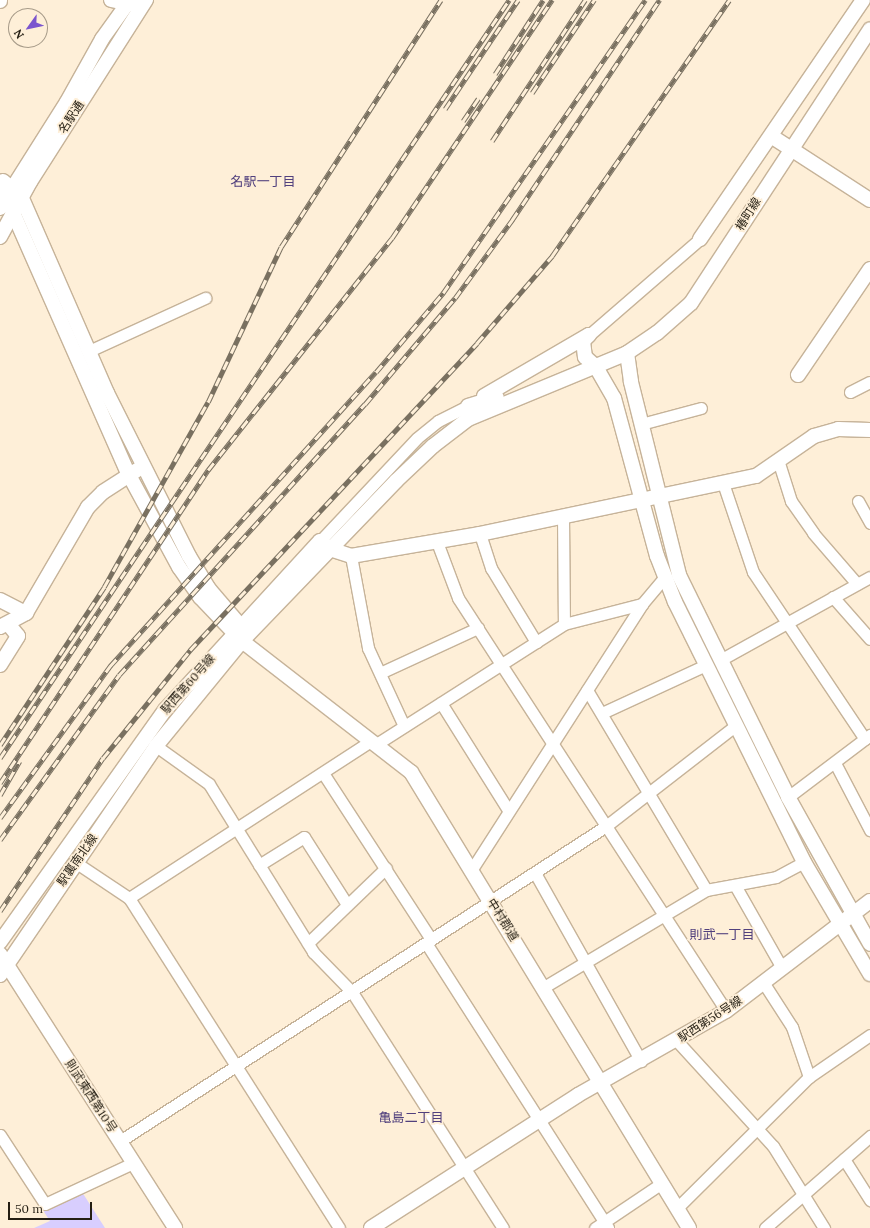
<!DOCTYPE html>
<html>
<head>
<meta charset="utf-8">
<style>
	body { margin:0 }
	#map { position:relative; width:870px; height:1228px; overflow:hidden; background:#feefd8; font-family:Lora,"Noto Sans JP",serif }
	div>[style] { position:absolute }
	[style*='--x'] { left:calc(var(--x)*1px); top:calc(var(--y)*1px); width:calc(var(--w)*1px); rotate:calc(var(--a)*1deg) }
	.green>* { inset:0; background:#d8cefe }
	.roads { filter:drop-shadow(1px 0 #c6b399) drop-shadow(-1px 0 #c6b399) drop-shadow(0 1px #c6b399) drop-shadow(0 -1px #c6b399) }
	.minor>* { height:11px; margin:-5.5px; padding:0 5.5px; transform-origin:5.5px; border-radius:5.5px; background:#fff }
	.tertiary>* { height:14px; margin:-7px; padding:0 7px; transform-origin:7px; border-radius:7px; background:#fff }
	.rail>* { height:4.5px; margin-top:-2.25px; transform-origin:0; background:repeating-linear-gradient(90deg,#feefd8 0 9px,#797060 0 18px); box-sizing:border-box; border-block:1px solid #797060 }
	span { translate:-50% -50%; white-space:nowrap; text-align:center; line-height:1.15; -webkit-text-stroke:3.5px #feefd8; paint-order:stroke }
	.street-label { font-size:12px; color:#241e13 }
	.neighbourhood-label { font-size:13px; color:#51407d }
	.north { position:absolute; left:8px; top:8px; width:40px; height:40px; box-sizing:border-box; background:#feefd8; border:1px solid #a79b89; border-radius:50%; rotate:237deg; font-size:11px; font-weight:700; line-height:16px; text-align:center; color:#241e13 }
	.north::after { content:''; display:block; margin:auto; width:14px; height:18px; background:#7b55ce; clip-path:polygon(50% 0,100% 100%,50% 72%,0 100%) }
	.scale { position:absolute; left:8px; top:1202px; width:84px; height:18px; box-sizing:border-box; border:2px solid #241e13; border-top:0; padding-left:5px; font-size:12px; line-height:14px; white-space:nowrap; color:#241e13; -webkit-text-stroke:3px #feefd8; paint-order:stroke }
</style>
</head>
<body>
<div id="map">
	<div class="green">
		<i style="clip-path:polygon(82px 1192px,105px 1228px,34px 1228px,50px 1221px,42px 1209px)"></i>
	</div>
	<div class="roads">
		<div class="minor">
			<i style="--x:589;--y:335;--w:147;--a:-40.9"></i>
			<i style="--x:89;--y:351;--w:128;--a:-24.6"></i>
			<i style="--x:850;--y:392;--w:22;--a:-27"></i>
			<i style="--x:641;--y:424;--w:62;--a:-14.9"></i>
			<i style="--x:778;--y:460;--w:43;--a:72.4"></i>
			<i style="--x:791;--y:501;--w:39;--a:55"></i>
			<i style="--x:813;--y:533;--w:67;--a:49.2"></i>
			<i style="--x:723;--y:483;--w:94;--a:71.4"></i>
			<i style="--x:753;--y:572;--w:201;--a:56.2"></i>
			<i style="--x:858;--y:501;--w:25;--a:61"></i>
			<i style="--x:563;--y:515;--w:109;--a:89.5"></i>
			<i style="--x:480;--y:534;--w:36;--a:72"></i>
			<i style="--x:491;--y:568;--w:87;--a:58.7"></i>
			<i style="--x:320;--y:541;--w:141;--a:-46.7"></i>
			<i style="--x:417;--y:438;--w:27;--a:-39"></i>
			<i style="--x:438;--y:421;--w:34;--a:-27"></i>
			<i style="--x:437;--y:542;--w:60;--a:69.4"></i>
			<i style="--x:458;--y:598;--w:492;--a:57"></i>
			<i style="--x:351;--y:556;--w:94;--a:79.5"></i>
			<i style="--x:368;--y:648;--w:86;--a:65.2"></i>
			<i style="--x:833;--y:597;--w:56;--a:48.6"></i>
			<i style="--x:722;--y:659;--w:169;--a:-29"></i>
			<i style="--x:380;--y:673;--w:108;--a:-24.7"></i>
			<i style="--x:587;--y:690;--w:233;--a:59.2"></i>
			<i style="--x:441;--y:703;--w:126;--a:57.9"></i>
			<i style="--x:602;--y:713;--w:115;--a:-24.8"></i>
			<i style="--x:375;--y:745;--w:224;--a:-32.6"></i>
			<i style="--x:564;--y:624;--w:81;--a:-14.4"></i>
			<i style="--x:156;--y:746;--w:65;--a:35.6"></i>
			<i style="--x:209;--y:784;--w:198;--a:58.2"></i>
			<i style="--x:313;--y:952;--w:56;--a:45.7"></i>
			<i style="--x:352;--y:992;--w:280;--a:57.4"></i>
			<i style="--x:835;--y:763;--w:76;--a:62.4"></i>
			<i style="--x:323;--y:773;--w:198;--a:57"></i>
			<i style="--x:788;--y:797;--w:103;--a:-37.1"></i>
			<i style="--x:75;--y:862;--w:65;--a:33.7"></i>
			<i style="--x:129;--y:898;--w:288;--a:-33"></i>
			<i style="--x:259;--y:865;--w:53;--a:-31.9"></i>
			<i style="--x:304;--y:837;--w:78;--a:57.5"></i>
			<i style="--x:472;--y:869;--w:315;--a:-57.3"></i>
			<i style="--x:642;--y:604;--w:34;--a:-50"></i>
			<i style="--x:535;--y:873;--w:216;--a:60.6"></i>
			<i style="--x:736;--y:887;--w:93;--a:60.4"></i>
			<i style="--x:129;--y:898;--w:391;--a:57.5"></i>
			<i style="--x:308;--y:943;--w:108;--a:-43.9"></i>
			<i style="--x:426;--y:943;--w:338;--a:57.4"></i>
			<i style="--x:763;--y:982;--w:54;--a:57.2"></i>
			<i style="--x:792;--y:1027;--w:53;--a:71.2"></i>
			<i style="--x:544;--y:987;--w:189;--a:-30.9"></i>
			<i style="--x:706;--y:890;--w:71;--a:-10.5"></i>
			<i style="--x:776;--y:877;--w:32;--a:-28"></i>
			<i style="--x:677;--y:1041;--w:142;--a:47.6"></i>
			<i style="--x:773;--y:1146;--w:97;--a:58.1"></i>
			<i style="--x:0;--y:1135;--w:82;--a:56.9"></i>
			<i style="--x:45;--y:1204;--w:97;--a:-25"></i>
			<i style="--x:120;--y:1141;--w:579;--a:-32.95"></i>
			<i style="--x:606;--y:826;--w:163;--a:-37.8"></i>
			<i style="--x:844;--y:1159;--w:49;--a:57.6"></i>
			<i style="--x:677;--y:1208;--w:186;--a:-44.8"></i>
			<i style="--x:809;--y:1077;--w:74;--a:-34.5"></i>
			<i style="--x:595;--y:1228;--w:81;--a:-33.9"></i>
			<i style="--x:765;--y:1228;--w:140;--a:-41.2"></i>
		</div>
		<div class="tertiary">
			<i style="--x:111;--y:0;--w:25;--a:12"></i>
			<i style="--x:0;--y:1;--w:1;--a:-90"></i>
			<i style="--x:771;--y:136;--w:118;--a:32.9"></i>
			<i style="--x:3;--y:181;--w:23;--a:40"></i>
			<i style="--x:21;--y:196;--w:215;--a:66.4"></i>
			<i style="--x:107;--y:393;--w:182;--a:63.3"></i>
			<i style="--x:189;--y:556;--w:39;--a:59"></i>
			<i style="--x:209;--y:589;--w:54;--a:49.5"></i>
			<i style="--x:0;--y:183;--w:319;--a:66.2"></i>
			<i style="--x:129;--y:475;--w:105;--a:61.5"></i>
			<i style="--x:179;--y:567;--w:37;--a:55"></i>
			<i style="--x:200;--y:597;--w:61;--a:46.3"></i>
			<i style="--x:242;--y:641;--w:214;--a:37.8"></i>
			<i style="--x:411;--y:772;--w:534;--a:58.63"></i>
			<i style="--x:0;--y:208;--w:125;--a:-57.7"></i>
			<i style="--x:67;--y:102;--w:72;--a:-60.9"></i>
			<i style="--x:102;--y:39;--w:48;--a:-54.3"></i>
			<i style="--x:0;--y:237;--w:63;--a:-61.4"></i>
			<i style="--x:30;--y:182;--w:216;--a:-57.5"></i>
			<i style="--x:700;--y:239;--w:289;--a:-55.7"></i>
			<i style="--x:589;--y:335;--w:8;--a:135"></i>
			<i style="--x:583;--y:341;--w:16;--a:83"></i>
			<i style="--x:585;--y:357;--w:15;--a:42"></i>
			<i style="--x:596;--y:367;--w:36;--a:60"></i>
			<i style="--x:614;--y:398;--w:164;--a:74.8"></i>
			<i style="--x:657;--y:556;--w:49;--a:68.6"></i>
			<i style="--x:675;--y:602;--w:290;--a:63.6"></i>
			<i style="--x:804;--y:862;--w:130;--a:59.5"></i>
			<i style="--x:627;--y:353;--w:29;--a:82"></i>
			<i style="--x:631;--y:382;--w:199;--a:76"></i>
			<i style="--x:679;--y:575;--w:247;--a:63.8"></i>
			<i style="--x:788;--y:797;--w:168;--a:60.8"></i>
			<i style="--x:798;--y:375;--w:128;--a:-55.8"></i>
			<i style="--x:484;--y:396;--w:121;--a:-30.2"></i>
			<i style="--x:468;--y:406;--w:30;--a:-17"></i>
			<i style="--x:0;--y:600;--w:29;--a:27"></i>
			<i style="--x:0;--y:627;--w:30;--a:-28"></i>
			<i style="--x:26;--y:613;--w:123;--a:-59.7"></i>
			<i style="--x:88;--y:507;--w:21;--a:-45"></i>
			<i style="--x:103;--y:492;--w:40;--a:-32.9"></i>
			<i style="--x:0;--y:665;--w:34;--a:-58"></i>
			<i style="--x:18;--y:636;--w:14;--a:-129"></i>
			<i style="--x:0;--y:942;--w:285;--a:-54.6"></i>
			<i style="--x:165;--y:710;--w:229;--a:-47.5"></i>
			<i style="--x:320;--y:541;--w:13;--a:39"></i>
			<i style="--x:330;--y:549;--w:22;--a:18"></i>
			<i style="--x:351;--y:556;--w:131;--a:-9.7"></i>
			<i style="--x:480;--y:534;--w:282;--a:-11.9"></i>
			<i style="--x:756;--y:476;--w:70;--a:-34.6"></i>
			<i style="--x:814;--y:436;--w:25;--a:-16"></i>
			<i style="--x:838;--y:429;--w:32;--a:2"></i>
			<i style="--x:0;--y:954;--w:325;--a:57.4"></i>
			<i style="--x:0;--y:975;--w:277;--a:-55.7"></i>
			<i style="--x:156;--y:746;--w:136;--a:-50.7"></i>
			<i style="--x:242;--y:641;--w:222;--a:-46.1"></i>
			<i style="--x:396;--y:481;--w:51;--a:-43.4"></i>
			<i style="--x:433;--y:446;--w:44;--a:-37.6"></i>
			<i style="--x:468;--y:419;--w:172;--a:-22.5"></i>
			<i style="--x:627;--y:353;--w:36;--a:-34"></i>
			<i style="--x:657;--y:333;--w:45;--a:-41.4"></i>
			<i style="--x:691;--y:303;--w:327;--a:-56.8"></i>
			<i style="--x:371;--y:1228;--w:246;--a:-32.7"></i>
			<i style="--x:578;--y:1095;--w:170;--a:-29.6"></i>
			<i style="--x:726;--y:1011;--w:181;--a:-37.4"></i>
		</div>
	</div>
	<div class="rail">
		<i style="--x:495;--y:74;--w:88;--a:-57"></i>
		<i style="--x:532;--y:93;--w:112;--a:-56.3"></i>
		<i style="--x:445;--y:109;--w:131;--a:-56.2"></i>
		<i style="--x:463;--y:121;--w:27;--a:-56"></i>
		<i style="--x:492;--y:141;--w:169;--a:-56.6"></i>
		<i style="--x:0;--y:745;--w:189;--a:-56.6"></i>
		<i style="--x:104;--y:587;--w:212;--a:-60.7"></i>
		<i style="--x:208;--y:402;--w:171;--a:-64.8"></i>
		<i style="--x:281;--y:247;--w:294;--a:-57.1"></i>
		<i style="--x:0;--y:758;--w:913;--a:-56.12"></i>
		<i style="--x:0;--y:783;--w:376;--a:-56.4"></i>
		<i style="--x:208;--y:470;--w:296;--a:-51.6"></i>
		<i style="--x:392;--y:238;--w:287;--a:-56.1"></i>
		<i style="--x:0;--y:795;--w:39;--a:-60"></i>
		<i style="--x:0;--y:818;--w:188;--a:-54.1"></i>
		<i style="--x:110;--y:666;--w:396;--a:-47.9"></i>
		<i style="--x:376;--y:372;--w:104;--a:-49.7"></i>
		<i style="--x:443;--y:293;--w:356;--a:-55.4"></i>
		<i style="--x:0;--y:840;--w:203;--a:-54.2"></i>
		<i style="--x:119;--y:675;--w:366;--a:-47.8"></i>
		<i style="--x:365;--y:404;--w:139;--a:-49.7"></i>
		<i style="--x:455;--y:298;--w:97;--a:-53.8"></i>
		<i style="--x:512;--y:220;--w:265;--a:-56.2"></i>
		<i style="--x:0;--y:911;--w:184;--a:-56.1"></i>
		<i style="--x:103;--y:758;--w:139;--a:-51.1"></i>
		<i style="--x:190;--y:650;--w:420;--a:-46.9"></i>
		<i style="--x:477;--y:343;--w:115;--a:-49.2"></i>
		<i style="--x:552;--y:256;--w:311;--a:-55.3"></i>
	</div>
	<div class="street-label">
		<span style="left:71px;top:117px;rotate:-57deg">名駅通</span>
		<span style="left:748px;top:214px;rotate:-58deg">椿町線</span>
		<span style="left:188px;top:684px;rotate:-49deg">駅西第60号線</span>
		<span style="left:77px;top:860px;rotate:-55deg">駅裏南北線</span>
		<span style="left:503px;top:920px;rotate:58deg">中村郡道</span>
		<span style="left:710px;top:1019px;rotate:-33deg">駅西第56号線</span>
		<span style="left:91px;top:1096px;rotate:57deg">則武東西第10号</span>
	</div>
	<div class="neighbourhood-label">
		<span style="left:263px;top:182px">名駅一丁目</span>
		<span style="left:722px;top:935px">則武一丁目</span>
		<span style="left:411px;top:1118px">亀島二丁目</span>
	</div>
	<div class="north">N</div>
	<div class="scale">50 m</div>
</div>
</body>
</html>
